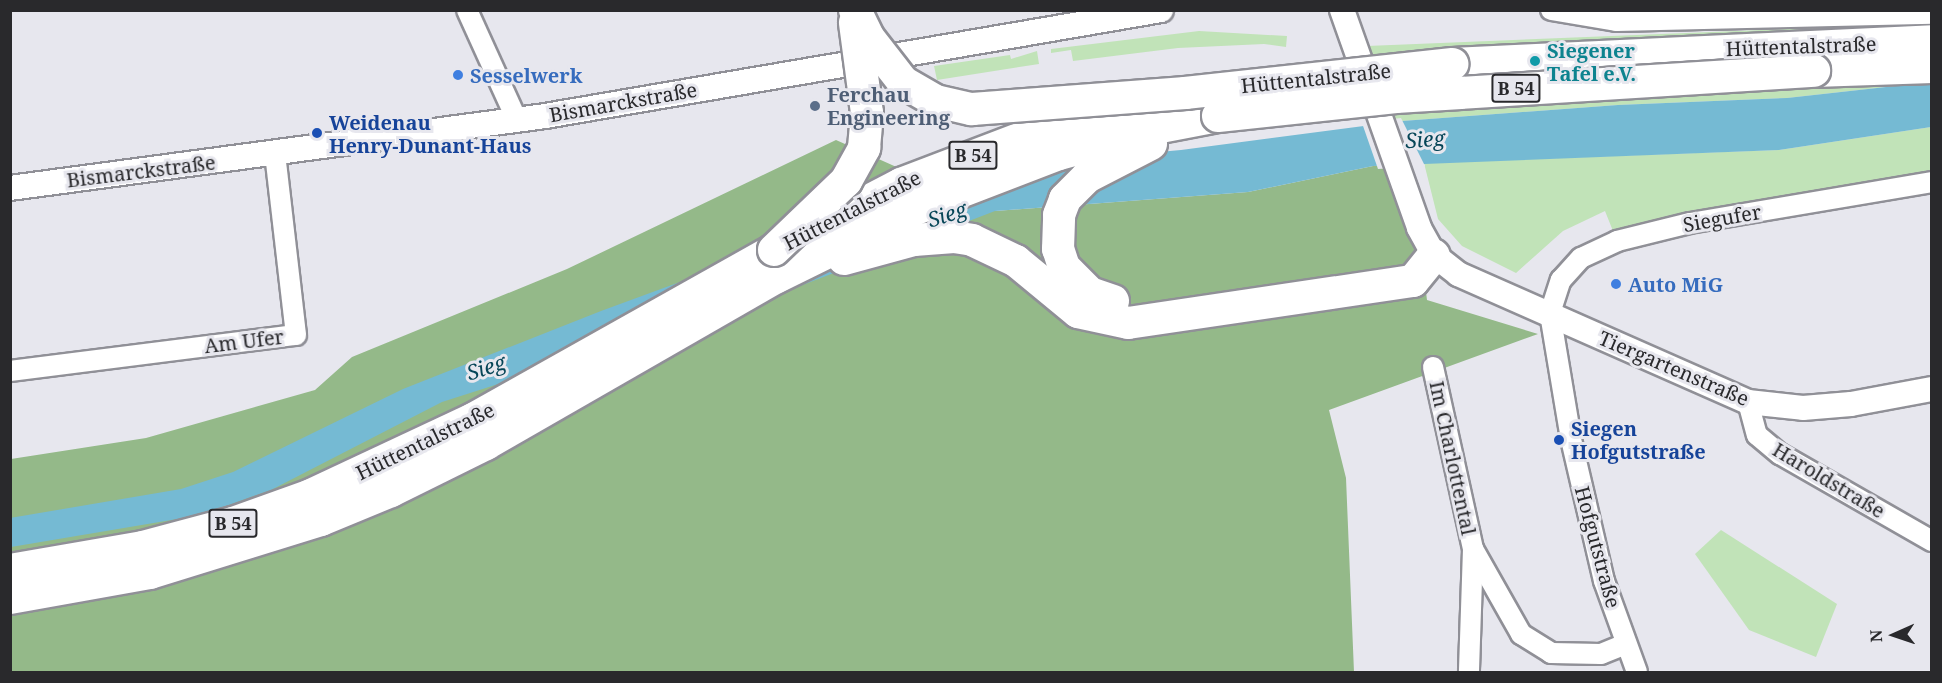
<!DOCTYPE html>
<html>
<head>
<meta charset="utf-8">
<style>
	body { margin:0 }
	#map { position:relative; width:1942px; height:683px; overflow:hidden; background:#e7e7ee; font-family:"Noto Serif",serif }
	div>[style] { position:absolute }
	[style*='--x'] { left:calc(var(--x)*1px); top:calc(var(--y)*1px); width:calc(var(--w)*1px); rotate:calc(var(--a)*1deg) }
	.green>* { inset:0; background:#c1e3b8 }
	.forest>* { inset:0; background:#94b989 }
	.water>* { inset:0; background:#75bad3 }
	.pier>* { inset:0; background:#e7e7ee }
	.roads { filter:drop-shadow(2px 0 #909097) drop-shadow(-2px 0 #909097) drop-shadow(0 2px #909097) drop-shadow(0 -2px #909097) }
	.minor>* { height:20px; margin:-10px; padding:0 10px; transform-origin:10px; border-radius:10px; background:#fff }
	.tertiary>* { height:24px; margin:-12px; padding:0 12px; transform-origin:12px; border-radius:12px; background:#fff }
	.trunk>* { height:32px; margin:-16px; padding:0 16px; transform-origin:16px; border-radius:16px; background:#fff }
	.bridges { filter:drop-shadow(2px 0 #909097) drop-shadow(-2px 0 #909097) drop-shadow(0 2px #909097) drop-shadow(0 -2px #909097) }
	.trunk-bridge>* { height:32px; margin:-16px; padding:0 16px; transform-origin:16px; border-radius:16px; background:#fff }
	.dots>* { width:16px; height:16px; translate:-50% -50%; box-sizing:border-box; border:3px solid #e7e7ee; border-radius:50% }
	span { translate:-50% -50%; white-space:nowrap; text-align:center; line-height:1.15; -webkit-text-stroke:6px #e7e7ee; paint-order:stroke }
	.shield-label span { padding:2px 4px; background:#e7e7ee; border:2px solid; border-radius:4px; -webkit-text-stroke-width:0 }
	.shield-label { font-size:18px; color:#29292c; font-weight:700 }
	.street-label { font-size:20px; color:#29292c }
	.culture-label { font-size:20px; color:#0d838f; font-weight:700 }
	.left { translate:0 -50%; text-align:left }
	.shop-label { font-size:20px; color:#366cbe; font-weight:700 }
	.service-label { font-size:20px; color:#4e5e75; font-weight:700 }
	.transit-label { font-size:20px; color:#164399; font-weight:700 }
	.water-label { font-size:21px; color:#064557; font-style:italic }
	.frame { position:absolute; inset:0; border:12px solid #29292c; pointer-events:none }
	.north { position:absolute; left:1864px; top:605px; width:60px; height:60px; -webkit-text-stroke:4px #e7e7ee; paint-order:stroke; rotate:267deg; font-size:16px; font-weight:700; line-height:24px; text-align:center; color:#29292c }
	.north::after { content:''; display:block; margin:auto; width:21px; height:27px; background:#29292c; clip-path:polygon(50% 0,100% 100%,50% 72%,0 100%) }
</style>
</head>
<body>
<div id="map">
	<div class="green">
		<i style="clip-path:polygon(1931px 23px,1931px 82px,1787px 98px,1618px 105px,1402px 121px,1394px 120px,1367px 46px)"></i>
		<i style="clip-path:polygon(1199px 31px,1287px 36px,1286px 47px,1264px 44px,1178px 48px,1073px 61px,1071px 50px,1051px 53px,1051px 49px)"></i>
		<i style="clip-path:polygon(1037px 51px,1039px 64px,937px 80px,934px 66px,1010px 55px,1011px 59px)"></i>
		<i style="clip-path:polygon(1931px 127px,1931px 182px,1617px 241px,1605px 211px,1563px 231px,1516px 273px,1462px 246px,1438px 219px,1424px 163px,1779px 150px)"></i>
		<i style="clip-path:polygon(1721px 530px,1837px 604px,1816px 657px,1749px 630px,1695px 554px)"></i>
	</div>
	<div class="forest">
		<i style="clip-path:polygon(836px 140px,995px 211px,1248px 192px,1373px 166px,1410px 164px,1427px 300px,1538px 334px,1329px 410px,1346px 478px,1354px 672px,11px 672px,11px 459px,146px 438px,315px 390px,352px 357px,567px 269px)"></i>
	</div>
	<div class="water">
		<i style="clip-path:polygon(1931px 82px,1931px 127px,1779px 150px,1373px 166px,1248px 192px,995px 211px,774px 296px,442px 402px,271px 490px,201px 515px,11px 547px,10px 518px,181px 489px,233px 472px,403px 389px,601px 311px,993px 167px,1181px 150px,1402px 121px,1618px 105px,1787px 98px)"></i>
	</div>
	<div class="pier">
		<i style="clip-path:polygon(1401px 118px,1425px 166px,1378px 169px,1362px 123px)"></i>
	</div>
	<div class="roads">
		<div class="minor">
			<i style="--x:467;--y:10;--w:121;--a:65.6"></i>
			<i style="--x:1551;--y:10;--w:66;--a:9.6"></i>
			<i style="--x:1616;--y:21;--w:316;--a:-1.3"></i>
			<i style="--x:1433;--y:367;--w:186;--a:77.6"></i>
			<i style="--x:1473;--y:549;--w:123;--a:91.9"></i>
			<i style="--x:10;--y:371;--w:288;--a:-7.2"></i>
			<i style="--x:296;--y:335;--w:183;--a:-96.6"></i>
			<i style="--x:1748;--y:402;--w:34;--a:75"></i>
			<i style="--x:1757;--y:435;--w:30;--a:40"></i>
			<i style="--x:1780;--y:454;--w:175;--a:29.8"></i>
			<i style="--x:1473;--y:549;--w:98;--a:60.5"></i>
			<i style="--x:1521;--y:634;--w:36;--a:32"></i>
			<i style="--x:1551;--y:653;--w:50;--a:1.1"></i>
			<i style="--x:1601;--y:654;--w:27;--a:-22"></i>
			<i style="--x:1637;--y:672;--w:97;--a:-109.9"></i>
			<i style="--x:1604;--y:581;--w:146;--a:-103.1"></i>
			<i style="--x:1571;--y:439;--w:128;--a:-99.5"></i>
			<i style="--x:1550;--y:313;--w:35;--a:-72"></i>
			<i style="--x:1561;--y:280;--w:30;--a:-48"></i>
			<i style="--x:1581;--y:258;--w:40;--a:-25"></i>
			<i style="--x:1617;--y:241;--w:75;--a:-13.9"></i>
			<i style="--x:1690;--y:223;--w:245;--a:-9.6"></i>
		</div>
		<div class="tertiary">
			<i style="--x:1342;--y:10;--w:231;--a:70.5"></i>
			<i style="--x:1419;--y:228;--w:31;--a:61"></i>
			<i style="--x:1434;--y:255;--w:31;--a:38"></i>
			<i style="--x:1458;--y:274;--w:317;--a:23.8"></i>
			<i style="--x:1748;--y:402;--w:55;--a:6.2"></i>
			<i style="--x:1803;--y:408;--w:48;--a:-4.8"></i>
			<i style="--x:1851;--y:404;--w:82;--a:-10.5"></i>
			<i style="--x:10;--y:188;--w:540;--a:-7.66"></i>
			<i style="--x:545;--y:116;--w:625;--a:-9.76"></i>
		</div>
		<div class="trunk">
			<i style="--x:1452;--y:64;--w:481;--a:-2.7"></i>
			<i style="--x:1814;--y:71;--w:118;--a:-1.9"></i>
			<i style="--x:844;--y:259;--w:73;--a:-15.2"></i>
			<i style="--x:914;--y:240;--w:40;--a:-4.3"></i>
			<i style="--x:954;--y:237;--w:18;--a:9"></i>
			<i style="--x:972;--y:240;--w:49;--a:25.5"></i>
			<i style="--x:1016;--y:261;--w:80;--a:39.4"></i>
			<i style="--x:1078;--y:312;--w:51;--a:12.4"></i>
			<i style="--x:1128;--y:323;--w:288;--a:-8.4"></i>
			<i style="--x:1413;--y:281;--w:33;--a:-51"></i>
			<i style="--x:1113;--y:301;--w:24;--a:-161"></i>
			<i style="--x:1090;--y:293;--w:37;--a:-135"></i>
			<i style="--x:1064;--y:267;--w:19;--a:-108"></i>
			<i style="--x:1058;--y:249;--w:34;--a:-88"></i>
			<i style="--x:1059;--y:215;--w:17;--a:-69"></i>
			<i style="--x:1065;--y:199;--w:31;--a:-45"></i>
			<i style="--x:1087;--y:177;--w:72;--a:-27.3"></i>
			<i style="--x:10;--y:570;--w:135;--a:-9.8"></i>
			<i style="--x:143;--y:547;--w:93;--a:-14.9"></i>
			<i style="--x:233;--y:523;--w:83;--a:-19.7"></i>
			<i style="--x:311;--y:495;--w:179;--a:-25.1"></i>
			<i style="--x:473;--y:419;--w:345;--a:-29.3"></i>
			<i style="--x:774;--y:250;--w:143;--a:-27.5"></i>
			<i style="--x:901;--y:184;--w:160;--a:-20.9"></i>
			<i style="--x:1050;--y:127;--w:84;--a:-15.2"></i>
			<i style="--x:10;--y:598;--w:142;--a:-10.1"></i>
			<i style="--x:150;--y:573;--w:179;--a:-17.2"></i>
			<i style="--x:321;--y:520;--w:76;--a:-22.5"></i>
			<i style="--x:391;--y:491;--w:106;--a:-26.3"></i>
			<i style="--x:486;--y:444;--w:336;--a:-29.9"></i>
			<i style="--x:777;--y:277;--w:152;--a:-26.2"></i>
			<i style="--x:913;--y:210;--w:156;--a:-21"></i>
			<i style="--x:1059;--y:154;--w:94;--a:-15.4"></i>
			<i style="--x:1150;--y:129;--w:69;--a:-10.8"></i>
		</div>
	</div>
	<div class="bridges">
		<div class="trunk-bridge">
			<i style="--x:855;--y:10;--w:30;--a:64"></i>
			<i style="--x:868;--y:37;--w:57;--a:52.1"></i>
			<i style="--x:903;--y:82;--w:38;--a:30"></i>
			<i style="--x:936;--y:101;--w:37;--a:13"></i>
			<i style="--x:972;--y:109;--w:214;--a:-4.3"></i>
			<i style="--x:1185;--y:93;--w:269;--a:-6.2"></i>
			<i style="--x:1218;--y:116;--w:179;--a:-6.1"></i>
			<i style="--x:1396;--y:97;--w:419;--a:-3.6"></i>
			<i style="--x:774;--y:250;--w:100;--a:-43.8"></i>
			<i style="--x:846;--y:181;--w:38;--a:-61"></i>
			<i style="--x:864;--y:148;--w:35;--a:-85"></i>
			<i style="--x:867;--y:113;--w:91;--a:-97.6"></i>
		</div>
	</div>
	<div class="dots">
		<i style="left:1535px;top:61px;background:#0f9aa8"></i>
		<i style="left:458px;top:75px;background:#3f7fe0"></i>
		<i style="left:815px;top:106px;background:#5c6f8a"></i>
		<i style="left:317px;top:133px;background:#1a4fb4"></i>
		<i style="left:1616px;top:284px;background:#3f7fe0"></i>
		<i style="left:1559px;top:440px;background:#1a4fb4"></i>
	</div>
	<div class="shield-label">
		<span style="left:1516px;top:88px">B 54</span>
		<span style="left:973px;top:155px">B 54</span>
		<span style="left:233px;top:523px">B 54</span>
	</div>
	<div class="street-label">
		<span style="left:1801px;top:46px;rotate:-2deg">Hüttentalstraße</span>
		<span style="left:1316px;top:78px;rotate:-6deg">Hüttentalstraße</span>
		<span style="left:623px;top:102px;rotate:-10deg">Bismarckstraße</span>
		<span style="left:141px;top:171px;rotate:-7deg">Bismarckstraße</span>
		<span style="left:852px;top:210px;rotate:-27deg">Hüttentalstraße</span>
		<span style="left:1722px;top:218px;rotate:-10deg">Siegufer</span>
		<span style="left:244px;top:341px;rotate:-7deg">Am Ufer</span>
		<span style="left:1674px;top:368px;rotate:23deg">Tiergartenstraße</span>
		<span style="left:425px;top:441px;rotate:-26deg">Hüttentalstraße</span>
		<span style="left:1453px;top:458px;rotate:78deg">Im Charlottental</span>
		<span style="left:1829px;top:480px;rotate:31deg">Haroldstraße</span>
		<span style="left:1598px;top:547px;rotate:75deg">Hofgutstraße</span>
	</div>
	<div class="culture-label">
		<span class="left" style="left:1547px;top:62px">Siegener<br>Tafel e.V.</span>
	</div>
	<div class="shop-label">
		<span class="left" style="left:470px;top:75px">Sesselwerk</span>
		<span class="left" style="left:1628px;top:284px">Auto MiG</span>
	</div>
	<div class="service-label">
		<span class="left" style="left:827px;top:106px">Ferchau<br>Engineering</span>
	</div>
	<div class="transit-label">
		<span class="left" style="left:329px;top:134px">Weidenau<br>Henry-Dunant-Haus</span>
		<span class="left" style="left:1571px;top:440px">Siegen<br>Hofgutstraße</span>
	</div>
	<div class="water-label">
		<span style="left:1425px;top:139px;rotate:-4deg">Sieg</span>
		<span style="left:947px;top:214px;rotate:-18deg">Sieg</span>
		<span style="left:486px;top:367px;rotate:-18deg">Sieg</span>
	</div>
	<div class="frame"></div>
	<div class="north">N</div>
</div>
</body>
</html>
